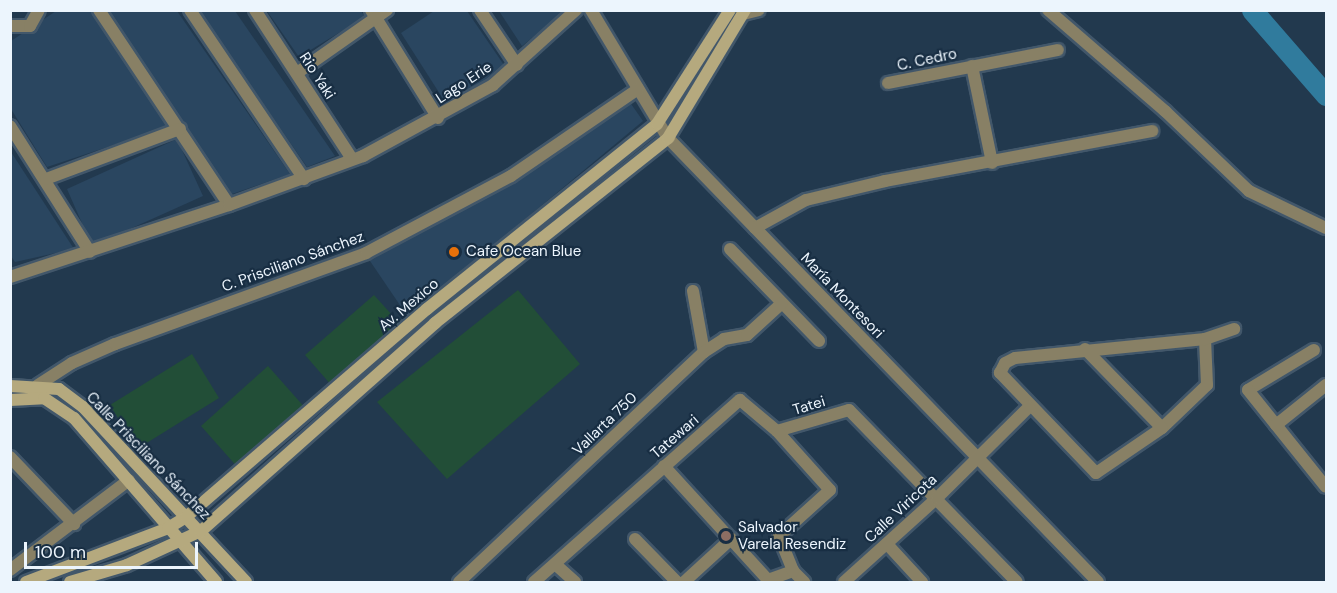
<!DOCTYPE html>
<html>
<head>
<meta charset="utf-8">
<style>
	body { margin:0 }
	#map { position:relative; width:1337px; height:593px; overflow:hidden; background:#22394e; font-family:"DM Sans",sans-serif }
	div>[style] { position:absolute }
	[style*='--x'] { left:calc(var(--x)*1px); top:calc(var(--y)*1px); width:calc(var(--w)*1px); rotate:calc(var(--a)*1deg) }
	.built>* { inset:0; background:#2a4660 }
	.green>* { inset:0; background:#224e37 }
	.river>* { height:21px; margin:-10.5px; padding:0 10.5px; transform-origin:10.5px; border-radius:10.5px; background:#307b9d }
	.roads { filter:drop-shadow(2px 0 #42576a) drop-shadow(-2px 0 #42576a) drop-shadow(0 2px #42576a) drop-shadow(0 -2px #42576a) }
	.street>* { height:12px; margin:-6px; padding:0 6px; transform-origin:6px; border-radius:6px; background:#888065 }
	.secondary>* { height:12px; margin:-6px; padding:0 6px; transform-origin:6px; border-radius:6px; background:#b5a97e }
	.dots>* { width:16px; height:16px; translate:-50% -50%; box-sizing:border-box; border:3px solid #182e43; border-radius:50% }
	span { translate:-50% -50%; white-space:nowrap; text-align:center; line-height:1.15; -webkit-text-stroke:4.5px #182e43; paint-order:stroke }
	.street-label { font-size:15px; color:#ecf5fd }
	.poi-label { font-size:15px; color:#ecf5fd }
	.left { translate:0 -50%; text-align:left }
	.frame { position:absolute; inset:0; border:12px solid #ecf5fd; pointer-events:none }
	.scale { position:absolute; left:24px; top:542px; width:174px; height:27px; box-sizing:border-box; border:3px solid #ecf5fd; border-top:0; padding-left:8px; font-size:18px; line-height:21px; white-space:nowrap; color:#ecf5fd; -webkit-text-stroke:4px #182e43; paint-order:stroke }
</style>
</head>
<body>
<div id="map">
	<div class="built">
		<i style="clip-path:polygon(56px 11px,91px 11px,168px 127px,47px 167px,11px 109px,11px 41px)"></i>
		<i style="clip-path:polygon(106px 11px,177px 11px,290px 174px,232px 194px)"></i>
		<i style="clip-path:polygon(199px 11px,235px 11px,335px 156px,307px 167px)"></i>
		<i style="clip-path:polygon(267px 11px,361px 11px,365px 17px,299px 57px)"></i>
		<i style="clip-path:polygon(434px 11px,467px 11px,506px 68px,447px 105px,401px 33px)"></i>
		<i style="clip-path:polygon(499px 11px,565px 11px,522px 46px)"></i>
		<i style="clip-path:polygon(629px 101px,643px 121px,408px 317px,370px 261px)"></i>
		<i style="clip-path:polygon(177px 139px,203px 196px,92px 246px,67px 189px)"></i>
		<i style="clip-path:polygon(10px 152px,11px 152px,74px 249px,15px 262px,11px 256px)"></i>
	</div>
	<div class="green">
		<i style="clip-path:polygon(518px 290px,580px 364px,447px 479px,377px 402px)"></i>
		<i style="clip-path:polygon(374px 295px,402px 326px,332px 386px,305px 355px)"></i>
		<i style="clip-path:polygon(192px 354px,219px 398px,137px 449px,110px 405px)"></i>
		<i style="clip-path:polygon(268px 366px,307px 410px,240px 470px,201px 426px)"></i>
	</div>
	<div class="river">
		<i style="--x:1252;--y:10;--w:113;--a:49"></i>
	</div>
	<div class="roads">
		<div class="street">
			<i style="--x:99;--y:10;--w:234;--a:56.3"></i>
			<i style="--x:190;--y:10;--w:204;--a:56"></i>
			<i style="--x:255;--y:10;--w:178;--a:56.9"></i>
			<i style="--x:371;--y:10;--w:127;--a:58.2"></i>
			<i style="--x:480;--y:10;--w:66;--a:56.1"></i>
			<i style="--x:591;--y:10;--w:149;--a:59"></i>
			<i style="--x:668;--y:138;--w:618;--a:45.92"></i>
			<i style="--x:1048;--y:10;--w:155;--a:40.8"></i>
			<i style="--x:1165;--y:111;--w:116;--a:43.6"></i>
			<i style="--x:1249;--y:191;--w:85;--a:25.7"></i>
			<i style="--x:743;--y:14;--w:16;--a:-14"></i>
			<i style="--x:10;--y:26;--w:20;--a:0"></i>
			<i style="--x:30;--y:26;--w:18;--a:-61"></i>
			<i style="--x:972;--y:66;--w:99;--a:78.3"></i>
			<i style="--x:297;--y:73;--w:110;--a:-35"></i>
			<i style="--x:888;--y:83;--w:173;--a:-11"></i>
			<i style="--x:10;--y:126;--w:149;--a:57.6"></i>
			<i style="--x:46;--y:179;--w:143;--a:-20.5"></i>
			<i style="--x:755;--y:228;--w:58;--a:-28.8"></i>
			<i style="--x:806;--y:200;--w:81;--a:-13.5"></i>
			<i style="--x:885;--y:181;--w:272;--a:-10.6"></i>
			<i style="--x:730;--y:249;--w:128;--a:45.9"></i>
			<i style="--x:10;--y:277;--w:231;--a:-18.2"></i>
			<i style="--x:229;--y:205;--w:143;--a:-20.1"></i>
			<i style="--x:363;--y:156;--w:148;--a:-28.6"></i>
			<i style="--x:493;--y:85;--w:112;--a:-42.1"></i>
			<i style="--x:693;--y:291;--w:62;--a:79.8"></i>
			<i style="--x:1205;--y:339;--w:46;--a:87.5"></i>
			<i style="--x:1207;--y:385;--w:62;--a:136.3"></i>
			<i style="--x:1162;--y:428;--w:80;--a:145.7"></i>
			<i style="--x:1096;--y:473;--w:139;--a:-133.8"></i>
			<i style="--x:1000;--y:373;--w:11;--a:-63"></i>
			<i style="--x:1005;--y:363;--w:11;--a:-27"></i>
			<i style="--x:1015;--y:358;--w:191;--a:-5.7"></i>
			<i style="--x:1205;--y:339;--w:31;--a:-19"></i>
			<i style="--x:1085;--y:349;--w:110;--a:45.7"></i>
			<i style="--x:1314;--y:350;--w:77;--a:148.8"></i>
			<i style="--x:1248;--y:390;--w:124;--a:51.2"></i>
			<i style="--x:38;--y:385;--w:40;--a:-32.9"></i>
			<i style="--x:72;--y:363;--w:47;--a:-23.8"></i>
			<i style="--x:115;--y:344;--w:267;--a:-19.9"></i>
			<i style="--x:366;--y:253;--w:164;--a:-28"></i>
			<i style="--x:511;--y:176;--w:154;--a:-34.4"></i>
			<i style="--x:1276;--y:425;--w:64;--a:-38.7"></i>
			<i style="--x:777;--y:431;--w:75;--a:-16.3"></i>
			<i style="--x:849;--y:410;--w:240;--a:45.7"></i>
			<i style="--x:10;--y:457;--w:93;--a:46.3"></i>
			<i style="--x:664;--y:466;--w:154;--a:47.6"></i>
			<i style="--x:768;--y:580;--w:27;--a:-20"></i>
			<i style="--x:793;--y:571;--w:16;--a:45"></i>
			<i style="--x:635;--y:539;--w:60;--a:45.7"></i>
			<i style="--x:887;--y:544;--w:52;--a:47.4"></i>
			<i style="--x:555;--y:564;--w:27;--a:42"></i>
			<i style="--x:10;--y:570;--w:149;--a:-37.1"></i>
			<i style="--x:459;--y:582;--w:336;--a:-43.2"></i>
			<i style="--x:704;--y:352;--w:24;--a:-33"></i>
			<i style="--x:724;--y:339;--w:23;--a:-10"></i>
			<i style="--x:747;--y:335;--w:47;--a:-42.4"></i>
			<i style="--x:534;--y:582;--w:275;--a:-41.5"></i>
			<i style="--x:740;--y:400;--w:48;--a:40"></i>
			<i style="--x:777;--y:431;--w:79;--a:48.1"></i>
			<i style="--x:830;--y:490;--w:69;--a:138"></i>
			<i style="--x:779;--y:536;--w:38;--a:68"></i>
			<i style="--x:684;--y:582;--w:64;--a:-42.5"></i>
			<i style="--x:844;--y:582;--w:125;--a:-42.1"></i>
			<i style="--x:937;--y:498;--w:129;--a:-44.7"></i>
		</div>
		<div class="secondary">
			<i style="--x:10;--y:386;--w:49;--a:3.5"></i>
			<i style="--x:59;--y:389;--w:30;--a:37"></i>
			<i style="--x:83;--y:407;--w:239;--a:47"></i>
			<i style="--x:10;--y:400;--w:34;--a:-3"></i>
			<i style="--x:44;--y:398;--w:36;--a:34"></i>
			<i style="--x:74;--y:418;--w:217;--a:49.1"></i>
			<i style="--x:26;--y:582;--w:152;--a:-20.8"></i>
			<i style="--x:168;--y:528;--w:21;--a:-31"></i>
			<i style="--x:186;--y:517;--w:318;--a:-40.8"></i>
			<i style="--x:427;--y:309;--w:295;--a:-38.8"></i>
			<i style="--x:657;--y:124;--w:135;--a:-57.4"></i>
			<i style="--x:70;--y:582;--w:59;--a:-16.6"></i>
			<i style="--x:127;--y:565;--w:81;--a:-24.7"></i>
			<i style="--x:201;--y:531;--w:313;--a:-41.6"></i>
			<i style="--x:435;--y:323;--w:298;--a:-38.4"></i>
			<i style="--x:668;--y:138;--w:149;--a:-59"></i>
		</div>
	</div>
	<div class="dots">
		<i style="left:454px;top:252px;background:#e8710a"></i>
		<i style="left:726px;top:536px;background:#8d6e63"></i>
	</div>
	<div class="street-label">
		<span style="left:927px;top:60px;rotate:-12deg">C. Cedro</span>
		<span style="left:317px;top:76px;rotate:57deg">Rio Yaki</span>
		<span style="left:464px;top:83px;rotate:-33deg">Lago Erie</span>
		<span style="left:293px;top:262px;rotate:-20deg">C. Prisciliano Sánchez</span>
		<span style="left:842px;top:296px;rotate:46deg">María Montesori</span>
		<span style="left:409px;top:305px;rotate:-40deg">Av. Mexico</span>
		<span style="left:809px;top:406px;rotate:-17deg">Tatei</span>
		<span style="left:605px;top:424px;rotate:-44deg">Vallarta 750</span>
		<span style="left:675px;top:437px;rotate:-41deg">Tatewari</span>
		<span style="left:148px;top:456px;rotate:46deg">Calle Prisciliano Sánchez</span>
		<span style="left:901px;top:509px;rotate:-43deg">Calle Viricota</span>
	</div>
	<div class="poi-label">
		<span class="left" style="left:466px;top:252px">Cafe Ocean Blue</span>
		<span class="left" style="left:738px;top:536px">Salvador<br>Varela Resendiz</span>
	</div>
	<div class="frame"></div>
	<div class="scale">100 m</div>
</div>
</body>
</html>
